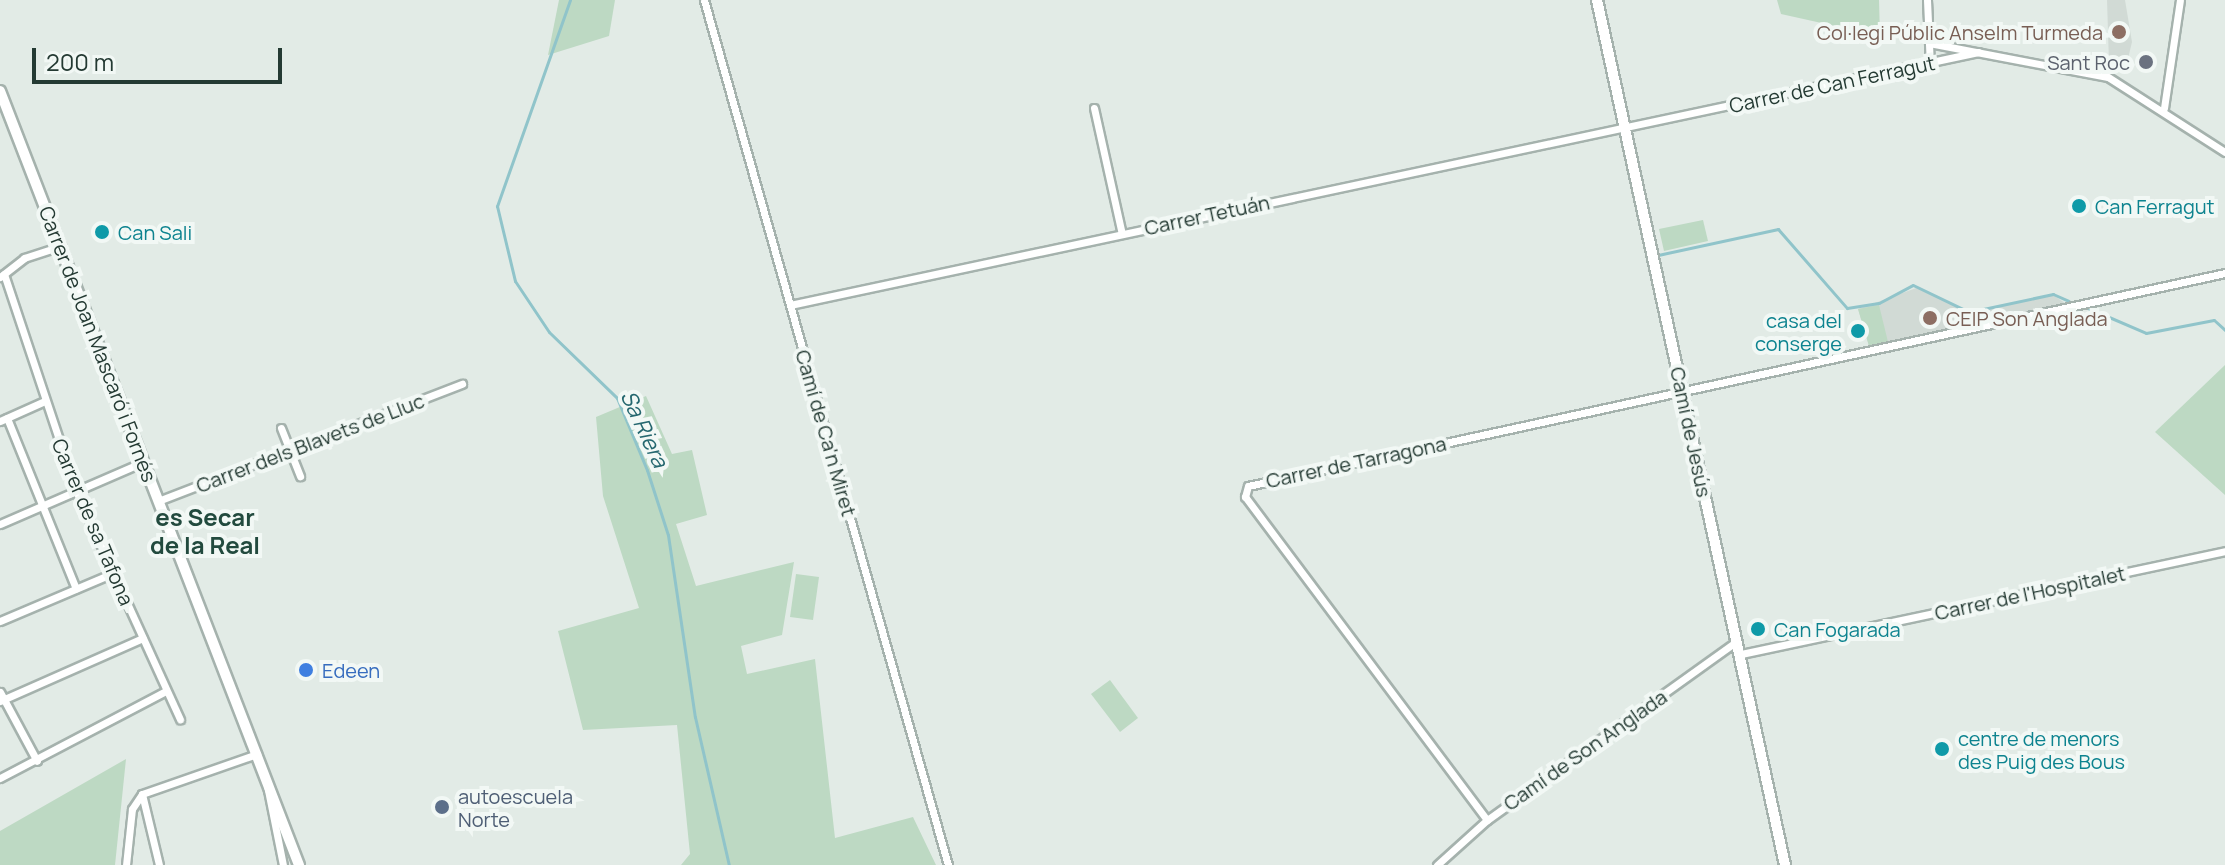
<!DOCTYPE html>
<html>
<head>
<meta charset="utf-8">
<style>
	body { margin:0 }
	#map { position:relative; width:2225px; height:865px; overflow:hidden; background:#e2ebe6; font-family:Manrope,sans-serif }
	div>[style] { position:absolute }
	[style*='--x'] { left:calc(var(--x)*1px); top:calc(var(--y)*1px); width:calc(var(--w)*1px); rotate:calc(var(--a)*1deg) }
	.built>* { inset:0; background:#d1dad5 }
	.green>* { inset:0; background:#bdd9c3 }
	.stream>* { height:3px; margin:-1.5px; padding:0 1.5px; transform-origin:1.5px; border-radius:1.5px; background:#90c4ca }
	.roads { filter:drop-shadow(2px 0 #a5b2ad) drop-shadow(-2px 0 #a5b2ad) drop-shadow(0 2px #a5b2ad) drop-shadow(0 -2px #a5b2ad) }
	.street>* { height:7px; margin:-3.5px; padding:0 3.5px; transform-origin:3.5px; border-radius:3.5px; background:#fff }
	.secondary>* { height:10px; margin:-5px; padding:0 5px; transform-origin:5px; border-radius:5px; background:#fff }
	.dots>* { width:22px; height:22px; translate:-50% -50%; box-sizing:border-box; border:4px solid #f2f8f5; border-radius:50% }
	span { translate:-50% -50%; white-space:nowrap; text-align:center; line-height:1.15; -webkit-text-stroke:8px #f2f8f5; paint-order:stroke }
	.education-label { font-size:20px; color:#785e54 }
	.right { translate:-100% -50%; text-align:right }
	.left { translate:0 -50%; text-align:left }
	.worship-label { font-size:20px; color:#5b616d }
	.street-label { font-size:20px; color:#243a33 }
	.culture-label { font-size:20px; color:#0d838f }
	.shop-label { font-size:20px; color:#366cbe }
	.service-label { font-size:20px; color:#4e5e75 }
	.water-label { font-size:22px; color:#25676f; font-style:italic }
	.quarter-label { font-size:24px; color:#224a3e; font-weight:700 }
	.scale { position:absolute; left:32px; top:48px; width:250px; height:36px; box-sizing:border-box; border:4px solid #243a33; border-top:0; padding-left:10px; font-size:24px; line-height:28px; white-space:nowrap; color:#243a33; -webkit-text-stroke:6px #f2f8f5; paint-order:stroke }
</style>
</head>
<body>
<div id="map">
	<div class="built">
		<i style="clip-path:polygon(2107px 0,2125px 0,2132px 42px,2126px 67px,2109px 64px)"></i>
		<i style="clip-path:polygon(1919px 287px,1968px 313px,2053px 295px,2065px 303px,1869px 346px,1858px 309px)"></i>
	</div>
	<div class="green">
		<i style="clip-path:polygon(559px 0,615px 0,609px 36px,548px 55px)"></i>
		<i style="clip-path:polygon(1777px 0,1879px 0,1880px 36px,1781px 14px)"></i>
		<i style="clip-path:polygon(1703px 220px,1708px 241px,1664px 251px,1659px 229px)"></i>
		<i style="clip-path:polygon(1879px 305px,1888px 342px,1869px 346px,1858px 309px)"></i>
		<i style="clip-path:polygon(2225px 365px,2225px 495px,2155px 432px)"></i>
		<i style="clip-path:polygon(646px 396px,672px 454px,692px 450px,707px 515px,676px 524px,696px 586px,794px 562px,782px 635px,741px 646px,747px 674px,815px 659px,835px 838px,913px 817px,936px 865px,681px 865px,690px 854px,677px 725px,583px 730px,558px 631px,639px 608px,603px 496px,596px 417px)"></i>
		<i style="clip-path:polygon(796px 574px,819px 577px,813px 620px,790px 617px)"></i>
		<i style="clip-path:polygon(1110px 680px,1138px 718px,1120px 732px,1091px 694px)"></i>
		<i style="clip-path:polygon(126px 759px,115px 865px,0 865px,0 831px)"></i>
	</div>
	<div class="stream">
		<i style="--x:570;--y:0;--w:219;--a:109.5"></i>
		<i style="--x:497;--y:206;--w:77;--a:76.5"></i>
		<i style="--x:515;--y:281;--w:61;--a:56.3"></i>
		<i style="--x:549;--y:332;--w:95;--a:44.1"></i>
		<i style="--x:617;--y:398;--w:78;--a:67.4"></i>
		<i style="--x:647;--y:470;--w:68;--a:72.1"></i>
		<i style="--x:668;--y:535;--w:184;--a:81.6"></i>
		<i style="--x:695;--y:717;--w:152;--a:77.1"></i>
		<i style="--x:1658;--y:255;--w:123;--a:-12.2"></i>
		<i style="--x:1778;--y:229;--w:105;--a:48.9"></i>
		<i style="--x:1847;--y:308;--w:32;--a:-9"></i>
		<i style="--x:1879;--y:303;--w:38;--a:-28"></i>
		<i style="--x:1913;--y:285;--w:62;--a:25.7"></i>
		<i style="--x:1969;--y:312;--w:86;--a:-12.1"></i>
		<i style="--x:2053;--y:294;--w:17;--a:24"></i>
		<i style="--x:2088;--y:308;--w:63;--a:23.3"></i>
		<i style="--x:2146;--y:333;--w:69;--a:-10.8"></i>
		<i style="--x:2214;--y:320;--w:15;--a:42"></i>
	</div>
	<div class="roads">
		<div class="street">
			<i style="--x:704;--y:0;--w:899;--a:74.25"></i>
			<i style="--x:1927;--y:0;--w:65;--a:87.4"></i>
			<i style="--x:1929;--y:43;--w:182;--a:10.8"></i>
			<i style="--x:2108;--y:77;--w:139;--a:32.7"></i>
			<i style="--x:1094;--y:108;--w:129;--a:77.5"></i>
			<i style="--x:2164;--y:108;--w:109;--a:-81.6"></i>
			<i style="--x:4;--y:274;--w:229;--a:71.6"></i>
			<i style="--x:76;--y:491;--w:251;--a:65.5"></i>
			<i style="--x:0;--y:277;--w:31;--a:-38"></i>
			<i style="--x:24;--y:258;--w:38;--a:-18"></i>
			<i style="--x:790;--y:305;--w:1215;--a:-12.02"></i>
			<i style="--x:7;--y:418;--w:184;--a:68"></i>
			<i style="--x:0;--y:421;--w:49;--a:-24"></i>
			<i style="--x:281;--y:428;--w:52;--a:68.4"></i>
			<i style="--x:158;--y:501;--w:326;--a:-21.1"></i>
			<i style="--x:0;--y:524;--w:156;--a:-23.4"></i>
			<i style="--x:0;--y:621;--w:123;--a:-23"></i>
			<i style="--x:1741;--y:654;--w:495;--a:-12"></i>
			<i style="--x:0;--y:692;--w:78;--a:61.8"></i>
			<i style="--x:0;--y:701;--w:156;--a:-23.8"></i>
			<i style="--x:0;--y:778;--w:187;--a:-27.7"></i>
			<i style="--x:266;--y:780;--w:87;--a:78.7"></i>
			<i style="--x:142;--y:794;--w:122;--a:-19.2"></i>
			<i style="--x:142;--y:794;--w:73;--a:76.5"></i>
			<i style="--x:1487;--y:820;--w:404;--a:-126.8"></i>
			<i style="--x:1245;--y:497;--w:11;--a:-75"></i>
			<i style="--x:1248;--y:486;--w:1000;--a:-12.3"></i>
			<i style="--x:126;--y:865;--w:56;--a:-83.9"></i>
			<i style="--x:132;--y:809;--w:18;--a:-56"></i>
			<i style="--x:1437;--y:865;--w:67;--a:-42"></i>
			<i style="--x:1487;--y:820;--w:307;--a:-35.6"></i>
		</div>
		<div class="secondary">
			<i style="--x:1597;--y:0;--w:885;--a:77.74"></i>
			<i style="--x:0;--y:91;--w:830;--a:68.88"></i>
		</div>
	</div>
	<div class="dots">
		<i style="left:2119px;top:32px;background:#8d6e63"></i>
		<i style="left:2146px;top:62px;background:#6b7280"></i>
		<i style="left:2079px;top:206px;background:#0f9aa8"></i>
		<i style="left:102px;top:232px;background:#0f9aa8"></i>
		<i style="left:1930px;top:318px;background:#8d6e63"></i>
		<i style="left:1858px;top:331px;background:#0f9aa8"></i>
		<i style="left:1758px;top:629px;background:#0f9aa8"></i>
		<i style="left:306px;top:670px;background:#3f7fe0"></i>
		<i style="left:1942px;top:749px;background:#0f9aa8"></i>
		<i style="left:442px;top:807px;background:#5c6f8a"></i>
	</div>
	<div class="education-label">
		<span class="right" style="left:2103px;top:32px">Col·legi Públic Anselm Turmeda</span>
		<span class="left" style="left:1946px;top:318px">CEIP Son Anglada</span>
	</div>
	<div class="worship-label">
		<span class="right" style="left:2130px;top:62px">Sant Roc</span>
	</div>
	<div class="street-label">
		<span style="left:1832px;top:84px;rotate:-12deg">Carrer de Can Ferragut</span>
		<span style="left:1207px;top:215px;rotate:-12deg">Carrer Tetuán</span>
		<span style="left:98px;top:344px;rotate:69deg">Carrer de Joan Mascaró i Fornés</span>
		<span style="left:1691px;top:432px;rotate:78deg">Camí de Jesús</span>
		<span style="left:826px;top:433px;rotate:74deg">Camí de Ca'n Miret</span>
		<span style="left:310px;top:443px;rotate:-21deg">Carrer dels Blavets de Lluc</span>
		<span style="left:1356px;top:462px;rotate:-12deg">Carrer de Tarragona</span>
		<span style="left:93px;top:522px;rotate:67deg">Carrer de sa Tafona</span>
		<span style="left:2030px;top:593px;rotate:-12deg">Carrer de l'Hospitalet</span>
		<span style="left:1585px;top:750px;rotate:-35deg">Camí de Son Anglada</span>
	</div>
	<div class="culture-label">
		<span class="left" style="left:2095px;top:206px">Can Ferragut</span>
		<span class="left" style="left:118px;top:232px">Can Sali</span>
		<span class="right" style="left:1842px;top:332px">casa del<br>conserge</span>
		<span class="left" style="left:1774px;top:629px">Can Fogarada</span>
		<span class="left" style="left:1958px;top:750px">centre de menors<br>des Puig des Bous</span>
	</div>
	<div class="shop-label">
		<span class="left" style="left:322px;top:670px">Edeen</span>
	</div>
	<div class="service-label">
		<span class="left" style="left:458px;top:808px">autoescuela<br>Norte</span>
	</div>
	<div class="water-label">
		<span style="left:644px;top:429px;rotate:65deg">Sa Riera</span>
	</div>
	<div class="quarter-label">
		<span style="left:205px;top:531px">es Secar<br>de la Real</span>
	</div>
	<div class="scale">200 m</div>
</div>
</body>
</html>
